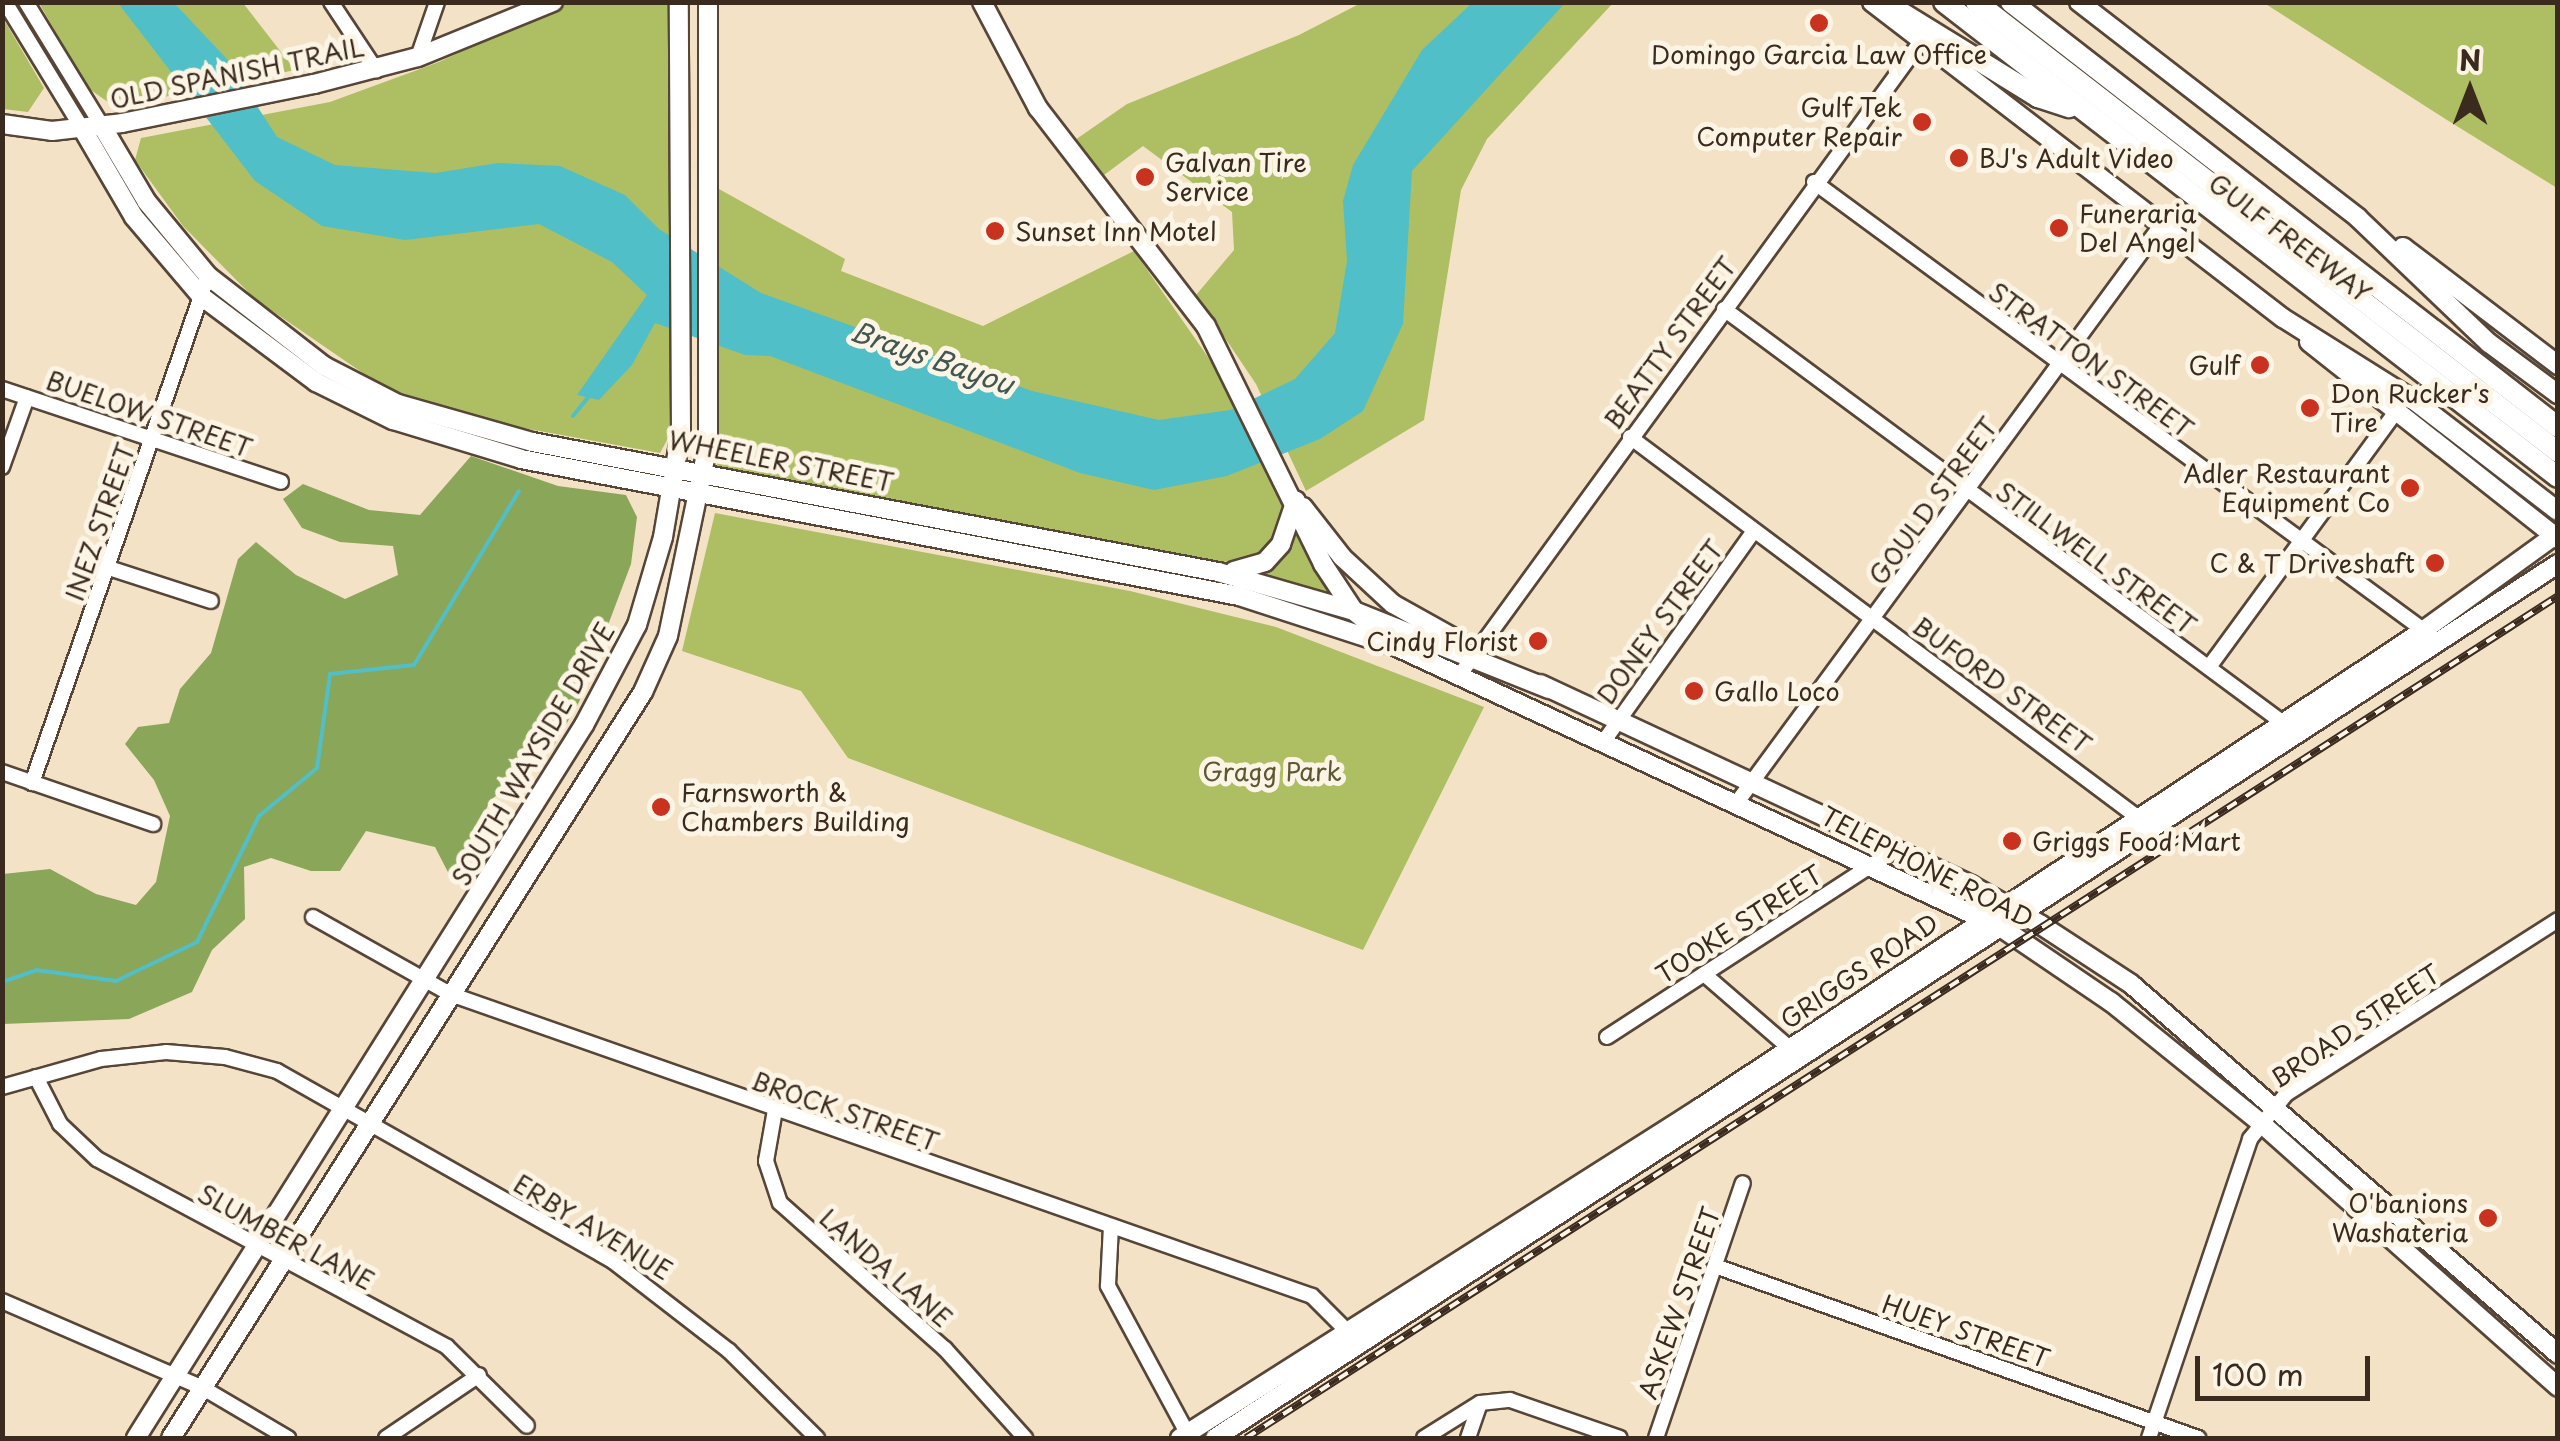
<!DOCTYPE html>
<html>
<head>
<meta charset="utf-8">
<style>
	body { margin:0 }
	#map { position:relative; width:2560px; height:1441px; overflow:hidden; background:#f3e2c6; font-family:"Playpen Sans",sans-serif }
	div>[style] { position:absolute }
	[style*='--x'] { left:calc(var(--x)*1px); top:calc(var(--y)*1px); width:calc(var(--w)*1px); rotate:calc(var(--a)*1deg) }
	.green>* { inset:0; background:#adbf62 }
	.forest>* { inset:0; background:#8aa658 }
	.water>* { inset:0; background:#51bfc7 }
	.stream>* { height:4px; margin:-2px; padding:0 2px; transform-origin:2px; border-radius:2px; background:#51bfc7 }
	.roads { filter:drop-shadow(2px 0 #574637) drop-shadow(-2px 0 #574637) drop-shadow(0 2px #574637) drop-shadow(0 -2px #574637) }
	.minor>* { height:14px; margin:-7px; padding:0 7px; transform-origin:7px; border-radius:7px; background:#fff }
	.major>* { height:18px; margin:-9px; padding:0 9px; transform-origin:9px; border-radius:9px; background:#fff }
	.highway>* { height:20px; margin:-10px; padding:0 10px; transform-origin:10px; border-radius:10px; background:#fff }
	.rail>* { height:8px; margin-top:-4px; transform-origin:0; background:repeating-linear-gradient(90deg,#fcf5e5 0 11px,#3b2a1e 0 22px); box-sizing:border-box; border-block:2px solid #3b2a1e }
	.dots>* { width:28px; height:28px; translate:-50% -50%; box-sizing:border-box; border:5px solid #fcf5e5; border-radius:50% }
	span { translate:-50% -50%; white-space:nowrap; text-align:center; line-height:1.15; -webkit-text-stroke:10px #fcf5e5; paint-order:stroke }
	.poi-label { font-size:25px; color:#3b2a1e }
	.right { translate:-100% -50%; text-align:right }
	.left { translate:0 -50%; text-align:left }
	.street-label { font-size:25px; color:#3b2a1e }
	.park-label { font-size:25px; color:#5d5732 }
	.water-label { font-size:28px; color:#425751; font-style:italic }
	.frame { position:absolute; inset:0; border:5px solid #3b2a1e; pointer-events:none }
	.north { position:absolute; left:2420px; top:40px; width:100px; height:100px; -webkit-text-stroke:8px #fcf5e5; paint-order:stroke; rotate:0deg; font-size:28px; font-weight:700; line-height:40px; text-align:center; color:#3b2a1e }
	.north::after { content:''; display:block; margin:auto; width:35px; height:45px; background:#3b2a1e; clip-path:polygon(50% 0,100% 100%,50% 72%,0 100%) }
	.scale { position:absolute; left:2195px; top:1356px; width:175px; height:45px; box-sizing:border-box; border:5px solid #3b2a1e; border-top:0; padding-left:12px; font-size:30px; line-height:35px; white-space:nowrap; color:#3b2a1e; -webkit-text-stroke:8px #fcf5e5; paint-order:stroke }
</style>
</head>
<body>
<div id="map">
	<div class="green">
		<i style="clip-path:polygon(39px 3px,243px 3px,295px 70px,115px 107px,88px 88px)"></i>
		<i style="clip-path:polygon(565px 3px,667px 3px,670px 10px,673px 429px,660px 453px,457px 416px,376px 382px,255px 299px,183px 226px,135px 160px,141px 138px,330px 102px,439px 62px)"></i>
		<i style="clip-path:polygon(1361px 3px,1613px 3px,1487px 139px,1461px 190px,1424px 420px,1306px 491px,1256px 384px,1196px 295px,1234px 250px,1232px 212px,1143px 146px,1104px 175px,1075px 140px,1127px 104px,1299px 35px)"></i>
		<i style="clip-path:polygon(2264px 3px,2557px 3px,2557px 188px,2447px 120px)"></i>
		<i style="clip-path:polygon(3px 18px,44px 88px,28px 112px,3px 109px)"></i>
		<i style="clip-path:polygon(719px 189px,845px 259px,841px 271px,983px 326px,1134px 251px,1224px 380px,1282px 497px,1283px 529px,1258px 558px,1211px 563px,717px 467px)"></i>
		<i style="clip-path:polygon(715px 513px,1130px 591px,1276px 627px,1484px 707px,1363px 950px,848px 758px,801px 691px,682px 651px)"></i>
		<i style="clip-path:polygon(1294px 530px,1332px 591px,1327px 594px,1263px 575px)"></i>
	</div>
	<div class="forest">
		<i style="clip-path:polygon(471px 456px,558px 486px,626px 495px,637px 517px,631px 564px,579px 702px,553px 747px,491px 800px,473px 833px,467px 867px,451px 878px,435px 847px,366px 831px,340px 871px,311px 871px,271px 858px,244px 867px,245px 919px,212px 950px,192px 992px,129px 1019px,3px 1024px,3px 874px,50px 869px,96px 894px,136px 905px,156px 882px,170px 816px,154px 780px,125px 744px,138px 727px,169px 723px,180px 689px,211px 653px,238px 559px,256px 542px,296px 575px,345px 599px,398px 575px,393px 546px,340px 542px,302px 528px,283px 499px,303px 484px,369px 510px,420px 515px)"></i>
	</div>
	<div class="water">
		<i style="clip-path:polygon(118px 3px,174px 3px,226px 58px,277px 137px,335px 165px,435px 173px,498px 163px,560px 166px,625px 195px,659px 229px,761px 293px,1032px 391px,1159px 420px,1230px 410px,1295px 379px,1335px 333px,1347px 261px,1343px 201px,1353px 165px,1422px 50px,1472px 3px,1565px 3px,1412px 171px,1403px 324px,1363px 411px,1320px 439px,1227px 476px,1154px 490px,1080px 473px,770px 356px,745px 355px,655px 323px,632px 365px,599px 400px,577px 395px,647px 295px,612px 262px,539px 224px,405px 240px,322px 226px,255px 181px)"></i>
	</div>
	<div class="stream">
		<i style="--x:573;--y:416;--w:26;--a:-51"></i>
		<i style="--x:2;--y:982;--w:36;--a:-19"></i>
		<i style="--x:36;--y:970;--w:81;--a:7.8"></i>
		<i style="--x:116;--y:981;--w:90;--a:-25.7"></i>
		<i style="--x:197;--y:942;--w:140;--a:-63.8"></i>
		<i style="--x:259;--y:816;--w:75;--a:-39.6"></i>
		<i style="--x:317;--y:768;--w:95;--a:-82.1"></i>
		<i style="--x:330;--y:674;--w:84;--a:-6.1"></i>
		<i style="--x:414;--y:665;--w:203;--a:-58.9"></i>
	</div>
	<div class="roads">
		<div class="minor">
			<i style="--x:5;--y:2;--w:148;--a:58.6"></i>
			<i style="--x:26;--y:2;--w:145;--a:58.5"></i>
			<i style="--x:331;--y:2;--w:82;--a:56.5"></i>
			<i style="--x:418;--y:57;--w:58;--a:-70.9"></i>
			<i style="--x:1814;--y:182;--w:765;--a:36.33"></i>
			<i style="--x:1724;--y:309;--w:704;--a:36.51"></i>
			<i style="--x:2;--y:389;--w:294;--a:18.4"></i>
			<i style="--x:1630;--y:437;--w:644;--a:36.85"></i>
			<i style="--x:2;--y:467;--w:74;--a:-70.3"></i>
			<i style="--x:109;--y:568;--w:107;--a:17.9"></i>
			<i style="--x:2209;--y:667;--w:315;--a:-53.8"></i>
			<i style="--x:1459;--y:676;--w:787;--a:-53.95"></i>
			<i style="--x:1604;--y:741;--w:258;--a:-54.5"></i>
			<i style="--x:2;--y:772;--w:160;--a:19"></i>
			<i style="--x:32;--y:783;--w:537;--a:-70.86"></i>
			<i style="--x:1738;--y:801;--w:716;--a:-53.69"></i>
			<i style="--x:313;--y:917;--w:157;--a:29.3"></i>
			<i style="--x:450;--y:994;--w:913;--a:19.31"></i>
			<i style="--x:1312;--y:1296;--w:58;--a:45"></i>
			<i style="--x:1704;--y:974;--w:119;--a:40.9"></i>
			<i style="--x:1607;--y:1037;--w:343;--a:-33"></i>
			<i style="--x:36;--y:1077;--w:53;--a:62.9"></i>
			<i style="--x:60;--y:1124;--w:51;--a:43.4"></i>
			<i style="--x:97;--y:1159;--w:397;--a:28.2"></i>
			<i style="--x:447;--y:1347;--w:112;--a:44.6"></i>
			<i style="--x:2;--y:1087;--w:103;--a:-15.8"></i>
			<i style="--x:101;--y:1059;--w:65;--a:-6.1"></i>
			<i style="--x:166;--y:1052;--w:59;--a:4.8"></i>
			<i style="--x:225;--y:1057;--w:54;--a:15.1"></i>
			<i style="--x:277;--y:1071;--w:387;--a:29.5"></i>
			<i style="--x:614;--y:1262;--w:145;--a:37.7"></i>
			<i style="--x:729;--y:1351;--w:124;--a:44.7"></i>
			<i style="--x:775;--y:1110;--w:52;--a:100"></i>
			<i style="--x:766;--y:1161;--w:44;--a:71.6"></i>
			<i style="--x:780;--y:1203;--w:220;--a:41.5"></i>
			<i style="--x:945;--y:1349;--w:120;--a:48"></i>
			<i style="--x:1111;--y:1226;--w:60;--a:92.9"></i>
			<i style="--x:1108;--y:1286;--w:173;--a:61.7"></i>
			<i style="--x:1718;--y:1267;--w:510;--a:19.61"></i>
			<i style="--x:2;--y:1301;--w:219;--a:23.4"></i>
			<i style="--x:203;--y:1388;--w:99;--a:30.5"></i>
			<i style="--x:386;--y:1438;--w:112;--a:-34.1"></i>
			<i style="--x:1424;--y:1438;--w:66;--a:-32"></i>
			<i style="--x:1480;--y:1403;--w:30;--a:-6"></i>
			<i style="--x:1510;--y:1400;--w:116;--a:19.1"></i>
			<i style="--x:1468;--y:1438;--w:36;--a:-71"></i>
			<i style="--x:1656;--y:1438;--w:269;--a:-71.2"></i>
			<i style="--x:2149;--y:1438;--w:316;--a:-71.3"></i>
			<i style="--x:2250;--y:1139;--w:58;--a:-51.3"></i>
			<i style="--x:2286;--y:1094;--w:323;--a:-32.6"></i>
		</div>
		<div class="major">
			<i style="--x:982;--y:2;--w:120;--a:62.2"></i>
			<i style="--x:1038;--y:108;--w:275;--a:52.4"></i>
			<i style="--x:1206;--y:326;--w:265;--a:63.8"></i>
			<i style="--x:1323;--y:564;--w:56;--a:56.6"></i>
			<i style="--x:1354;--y:611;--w:56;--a:39.9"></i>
			<i style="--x:1397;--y:647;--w:667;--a:24.91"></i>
			<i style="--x:2002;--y:928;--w:132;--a:34.2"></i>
			<i style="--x:2111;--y:1002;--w:194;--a:38.9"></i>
			<i style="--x:2262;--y:1124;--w:396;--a:41.6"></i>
			<i style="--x:1872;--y:2;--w:518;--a:37.56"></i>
			<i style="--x:2283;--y:318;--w:156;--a:32.2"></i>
			<i style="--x:2415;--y:401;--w:180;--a:37.6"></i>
			<i style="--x:2079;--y:2;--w:353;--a:37.7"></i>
			<i style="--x:2358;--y:218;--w:181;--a:43.7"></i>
			<i style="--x:2489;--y:343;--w:86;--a:36.5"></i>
			<i style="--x:2;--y:124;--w:50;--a:8"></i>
			<i style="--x:52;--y:131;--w:70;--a:-6.5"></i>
			<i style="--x:122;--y:123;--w:196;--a:-11.5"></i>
			<i style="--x:314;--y:84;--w:107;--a:-14.6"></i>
			<i style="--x:418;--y:57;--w:146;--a:-22.2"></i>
			<i style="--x:102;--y:126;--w:88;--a:59.4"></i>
			<i style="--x:147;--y:202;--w:96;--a:50.5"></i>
			<i style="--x:208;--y:276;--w:147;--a:37.8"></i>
			<i style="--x:324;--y:366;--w:83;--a:27.2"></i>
			<i style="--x:398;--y:404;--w:139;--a:15.8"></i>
			<i style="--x:532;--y:442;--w:698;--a:10.73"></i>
			<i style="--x:1218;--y:572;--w:141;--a:16"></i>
			<i style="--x:1354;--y:611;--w:210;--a:21.8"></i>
			<i style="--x:82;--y:128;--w:103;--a:59.7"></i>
			<i style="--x:134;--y:217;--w:104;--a:49.7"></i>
			<i style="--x:201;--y:296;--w:144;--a:36.8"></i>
			<i style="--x:316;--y:382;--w:86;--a:26.3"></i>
			<i style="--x:393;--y:420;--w:134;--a:16.9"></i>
			<i style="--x:521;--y:459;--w:731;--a:10.8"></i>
			<i style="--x:1239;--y:596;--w:156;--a:18"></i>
			<i style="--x:2403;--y:247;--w:195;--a:37.3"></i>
			<i style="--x:2309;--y:342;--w:318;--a:38.3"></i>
			<i style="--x:1303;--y:507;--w:63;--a:52"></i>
			<i style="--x:1342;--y:557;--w:69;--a:42.7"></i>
			<i style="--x:1393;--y:604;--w:76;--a:29.3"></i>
			<i style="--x:1234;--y:571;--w:32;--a:-16"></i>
			<i style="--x:1265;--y:562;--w:24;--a:-48"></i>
			<i style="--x:1281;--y:544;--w:46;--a:-71.2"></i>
			<i style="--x:1540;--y:684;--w:476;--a:25"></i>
			<i style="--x:1971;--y:885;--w:81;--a:29.7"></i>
			<i style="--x:2041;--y:925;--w:108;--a:33.2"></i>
			<i style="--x:2131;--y:984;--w:565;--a:40.91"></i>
			<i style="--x:136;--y:1438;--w:842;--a:-57.86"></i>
			<i style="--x:584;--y:725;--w:113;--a:-62.1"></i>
			<i style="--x:637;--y:625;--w:92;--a:-73.5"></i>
			<i style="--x:663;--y:537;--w:107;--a:-80.3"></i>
			<i style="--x:681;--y:432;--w:430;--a:-90.3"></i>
			<i style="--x:171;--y:1438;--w:883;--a:-57.68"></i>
			<i style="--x:643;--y:692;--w:61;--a:-65.9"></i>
			<i style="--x:668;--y:636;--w:195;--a:-78.2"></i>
			<i style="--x:708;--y:445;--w:443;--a:-90"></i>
			<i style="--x:1180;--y:1438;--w:616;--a:-32.4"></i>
			<i style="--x:1700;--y:1108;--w:868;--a:-33.43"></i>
			<i style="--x:2424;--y:630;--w:165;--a:-35.9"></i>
			<i style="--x:1215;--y:1438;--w:1602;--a:-33.06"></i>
		</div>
		<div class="highway">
			<i style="--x:1884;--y:2;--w:181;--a:31.7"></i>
			<i style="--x:2038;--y:97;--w:33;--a:18"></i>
			<i style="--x:1944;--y:2;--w:776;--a:37.73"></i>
			<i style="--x:1976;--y:2;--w:736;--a:37.71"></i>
			<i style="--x:2011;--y:2;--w:693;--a:37.85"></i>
		</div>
	</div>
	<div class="rail">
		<i style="--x:1246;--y:1438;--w:1559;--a:-32.69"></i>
	</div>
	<div class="dots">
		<i style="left:1819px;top:23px;background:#c8321e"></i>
		<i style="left:1922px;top:122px;background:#c8321e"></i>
		<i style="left:1959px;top:158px;background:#c8321e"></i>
		<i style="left:1145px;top:177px;background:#c8321e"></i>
		<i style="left:2059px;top:228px;background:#c8321e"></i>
		<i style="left:995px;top:231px;background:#c8321e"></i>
		<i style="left:2260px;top:365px;background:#c8321e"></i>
		<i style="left:2310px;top:408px;background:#c8321e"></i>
		<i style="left:2410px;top:488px;background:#c8321e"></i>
		<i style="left:2435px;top:563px;background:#c8321e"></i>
		<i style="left:1538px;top:641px;background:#c8321e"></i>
		<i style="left:1694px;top:691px;background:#c8321e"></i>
		<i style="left:661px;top:807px;background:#c8321e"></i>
		<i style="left:2012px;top:841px;background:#c8321e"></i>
		<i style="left:2488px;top:1218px;background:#c8321e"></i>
	</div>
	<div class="poi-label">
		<span style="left:1819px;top:54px">Domingo Garcia Law Office</span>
		<span class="right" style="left:1902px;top:122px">Gulf Tek<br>Computer Repair</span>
		<span class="left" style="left:1979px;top:158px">BJ's Adult Video</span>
		<span class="left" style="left:1165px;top:177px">Galvan Tire<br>Service</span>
		<span class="left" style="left:2079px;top:228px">Funeraria<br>Del Angel</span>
		<span class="left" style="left:1015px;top:231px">Sunset Inn Motel</span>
		<span class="right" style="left:2240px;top:365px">Gulf</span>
		<span class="left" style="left:2330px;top:408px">Don Rucker's<br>Tire</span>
		<span class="right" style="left:2390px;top:488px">Adler Restaurant<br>Equipment Co</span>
		<span class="right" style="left:2415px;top:563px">C &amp; T Driveshaft</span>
		<span class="right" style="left:1518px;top:641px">Cindy Florist</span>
		<span class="left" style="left:1714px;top:691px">Gallo Loco</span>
		<span class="left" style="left:681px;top:807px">Farnsworth &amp;<br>Chambers Building</span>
		<span class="left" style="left:2032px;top:841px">Griggs Food Mart</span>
		<span class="right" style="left:2468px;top:1218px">O'banions<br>Washateria</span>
	</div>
	<div class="street-label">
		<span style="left:237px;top:73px;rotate:-12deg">OLD SPANISH TRAIL</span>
		<span style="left:2290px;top:238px;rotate:37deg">GULF FREEWAY</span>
		<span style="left:1670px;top:343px;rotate:-54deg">BEATTY STREET</span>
		<span style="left:2091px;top:360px;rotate:36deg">STRATTON STREET</span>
		<span style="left:149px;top:414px;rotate:19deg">BUELOW STREET</span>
		<span style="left:781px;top:461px;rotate:11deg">WHEELER STREET</span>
		<span style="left:1933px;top:501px;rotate:-54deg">GOULD STREET</span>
		<span style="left:100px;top:522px;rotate:-71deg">INEZ STREET</span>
		<span style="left:2096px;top:558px;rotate:36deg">STILLWELL STREET</span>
		<span style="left:1660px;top:622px;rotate:-54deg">DONEY STREET</span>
		<span style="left:2002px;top:685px;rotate:36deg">BUFORD STREET</span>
		<span style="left:533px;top:754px;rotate:-60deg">SOUTH WAYSIDE DRIVE</span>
		<span style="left:1927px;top:867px;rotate:27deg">TELEPHONE ROAD</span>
		<span style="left:1739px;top:924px;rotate:-33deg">TOOKE STREET</span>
		<span style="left:1859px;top:971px;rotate:-34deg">GRIGGS ROAD</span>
		<span style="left:2355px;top:1026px;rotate:-34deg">BROAD STREET</span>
		<span style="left:845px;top:1111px;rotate:19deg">BROCK STREET</span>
		<span style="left:593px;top:1227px;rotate:31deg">ERBY AVENUE</span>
		<span style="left:286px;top:1237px;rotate:28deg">SLUMBER LANE</span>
		<span style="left:886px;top:1268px;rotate:41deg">LANDA LANE</span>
		<span style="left:1679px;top:1303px;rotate:-71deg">ASKEW STREET</span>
		<span style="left:1966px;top:1331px;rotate:19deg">HUEY STREET</span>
	</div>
	<div class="park-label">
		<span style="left:1272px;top:771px">Gragg Park</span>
	</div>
	<div class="water-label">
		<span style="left:932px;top:357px;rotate:19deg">Brays Bayou</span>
	</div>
	<div class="frame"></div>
	<div class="north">N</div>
	<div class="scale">100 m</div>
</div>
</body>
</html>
